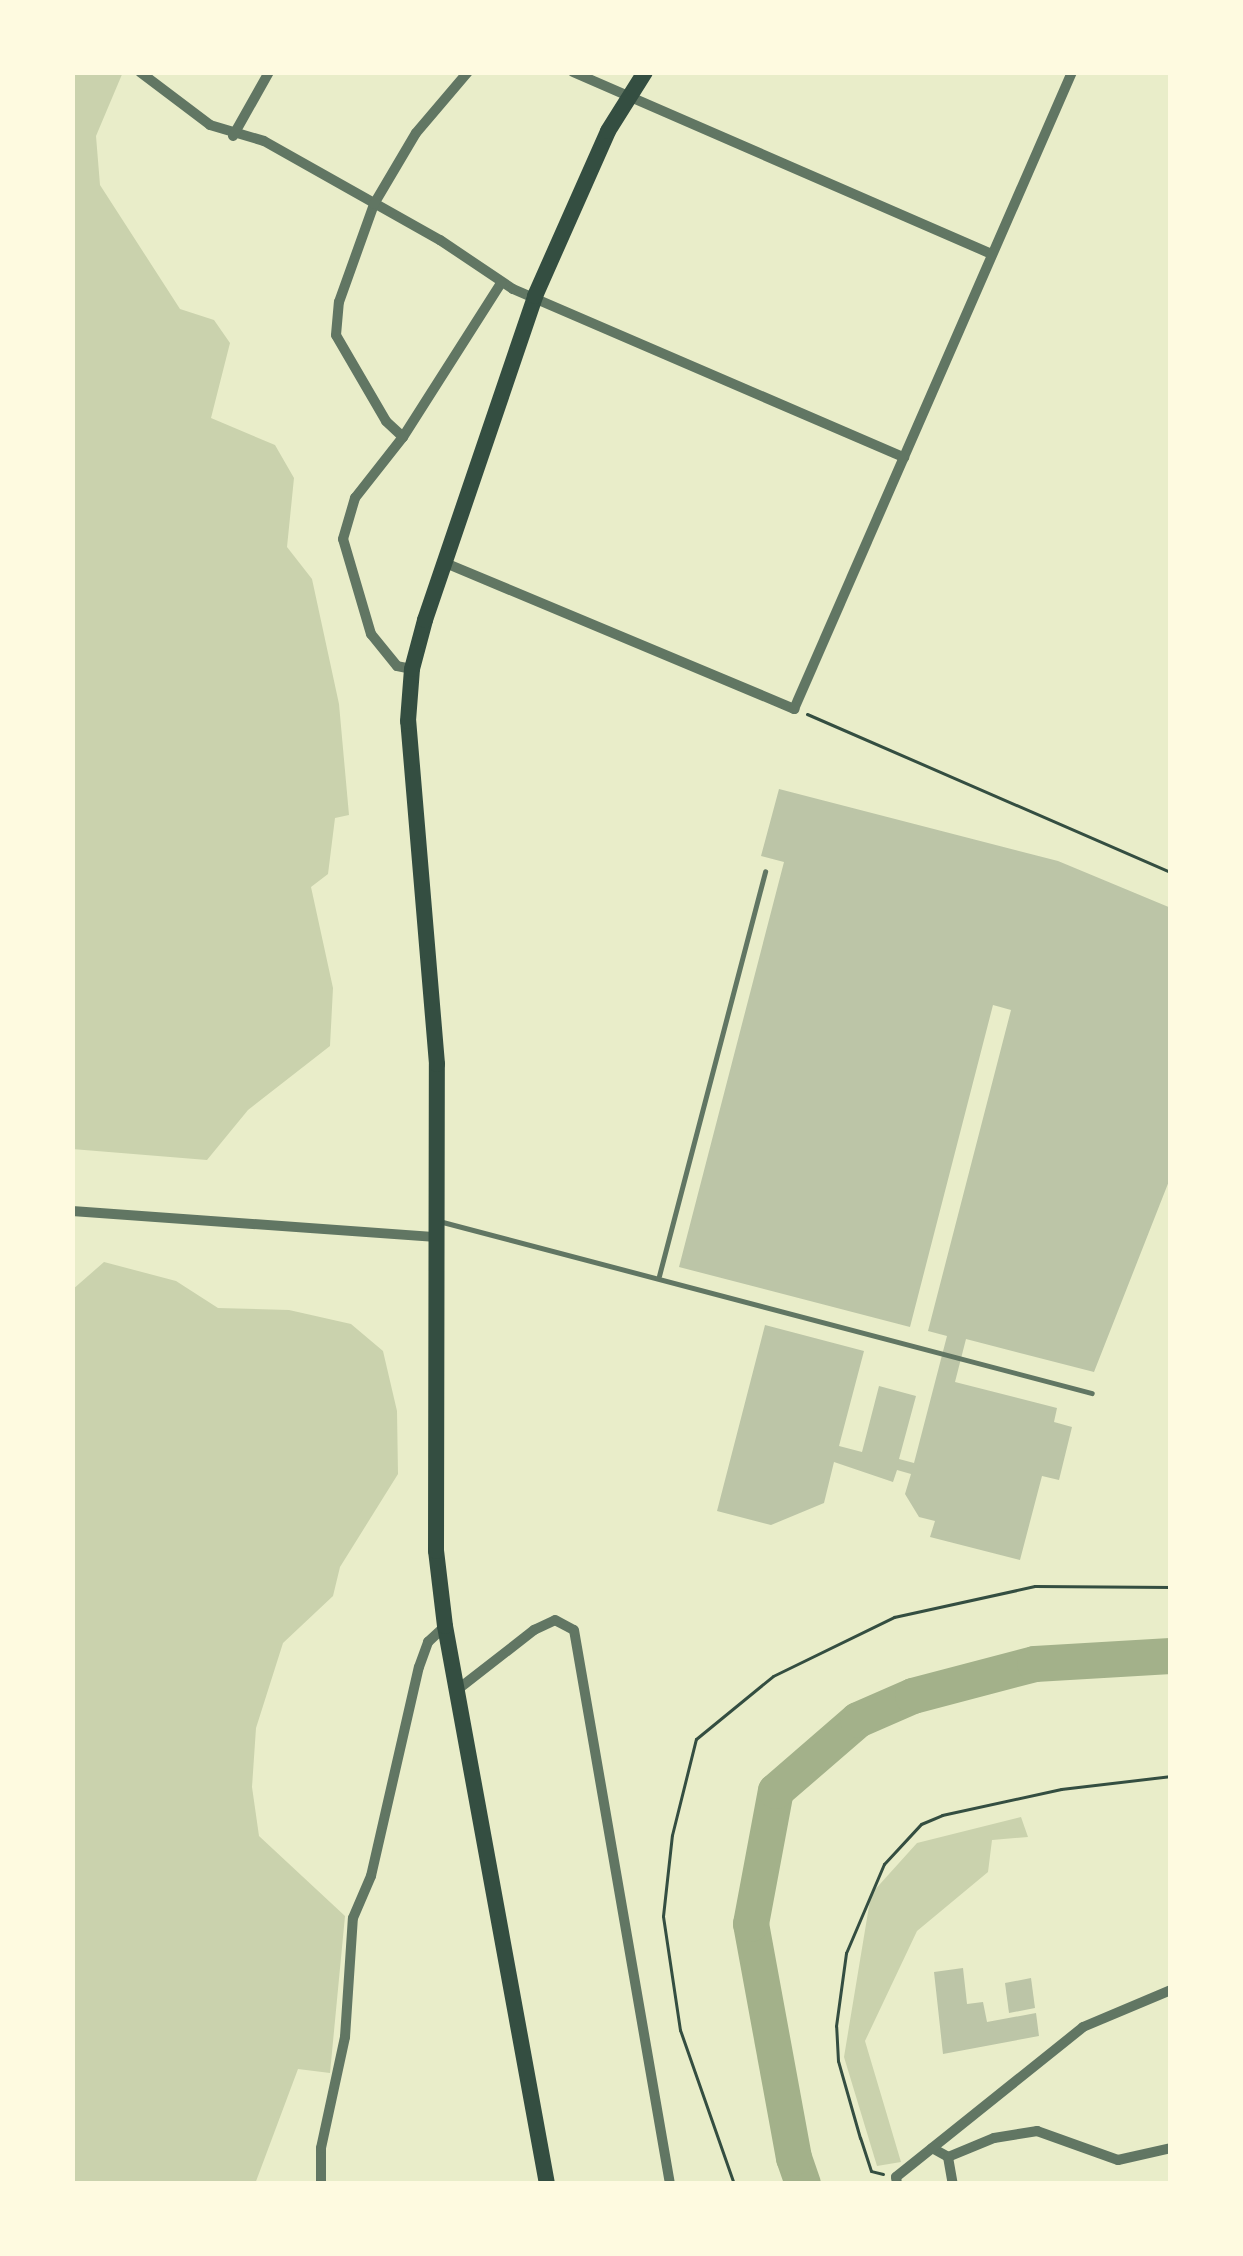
<!DOCTYPE html>
<html>
<head>
<meta charset="utf-8">
<style>
	body { margin:0 }
	#map { position:relative; width:1243px; height:2256px; overflow:hidden; background:#e9edc9; font-family:"Work Sans",sans-serif }
	div>[style] { position:absolute }
	[style*='--x'] { left:calc(var(--x)*1px); top:calc(var(--y)*1px); width:calc(var(--w)*1px); rotate:calc(var(--a)*1deg) }
	.green>* { inset:0; background:#cad2ad }
	.river>* { height:36px; margin:-18px; padding:0 18px; transform-origin:18px; border-radius:18px; background:#a3b18a }
	.building>* { inset:0; background:#bcc5a7 }
	.path>* { height:3px; margin:-1.5px; padding:0 1.5px; transform-origin:1.5px; border-radius:1.5px; background:#344e41 }
	.service>* { height:4.5px; margin:-2.25px; padding:0 2.25px; transform-origin:2.25px; border-radius:2.25px; background:#617663 }
	.minor>* { height:10px; margin:-5px; padding:0 5px; transform-origin:5px; border-radius:5px; background:#617663 }
	.trunk>* { height:16px; margin:-8px; padding:0 8px; transform-origin:8px; border-radius:8px; background:#344e41 }
	span { translate:-50% -50%; white-space:nowrap; text-align:center; line-height:1.15; -webkit-text-stroke:9px #fefae0; paint-order:stroke }
	.frame { position:absolute; inset:0; border:75px solid #fefae0; pointer-events:none }
</style>
</head>
<body>
<div id="map">
	<div class="green">
		<i style="clip-path:polygon(72px 72px,123px 72px,96px 136px,100px 185px,180px 309px,214px 320px,230px 343px,211px 418px,275px 445px,294px 478px,287px 547px,312px 579px,339px 704px,349px 815px,335px 818px,328px 874px,311px 887px,333px 988px,330px 1046px,248px 1110px,207px 1160px,72px 1149px)"></i>
		<i style="clip-path:polygon(104px 1262px,176px 1281px,218px 1308px,289px 1310px,351px 1324px,383px 1351px,397px 1411px,398px 1474px,340px 1567px,333px 1596px,283px 1643px,256px 1728px,252px 1787px,259px 1836px,345px 1916px,330px 2073px,298px 2069px,255px 2184px,72px 2184px,72px 1290px)"></i>
		<i style="clip-path:polygon(1021px 1817px,1028px 1837px,992px 1840px,988px 1872px,917px 1931px,865px 2041px,901px 2162px,877px 2166px,844px 2057px,871px 1894px,917px 1843px)"></i>
	</div>
	<div class="river">
		<i style="--x:803;--y:2184;--w:28;--a:-109"></i>
		<i style="--x:794;--y:2158;--w:238;--a:-100.4"></i>
		<i style="--x:751;--y:1924;--w:135;--a:-79.4"></i>
		<i style="--x:776;--y:1791;--w:108;--a:-40.9"></i>
		<i style="--x:858;--y:1720;--w:60;--a:-23.6"></i>
		<i style="--x:913;--y:1696;--w:126;--a:-14.7"></i>
		<i style="--x:1035;--y:1664;--w:136;--a:-3.4"></i>
	</div>
	<div class="building">
		<i style="clip-path:polygon(779px 789px,1058px 861px,1171px 908px,1171px 1176px,1094px 1372px,966px 1339px,955px 1382px,1057px 1408px,1054px 1422px,1072px 1427px,1059px 1480px,1042px 1476px,1020px 1560px,930px 1537px,935px 1521px,919px 1517px,905px 1494px,911px 1474px,897px 1470px,893px 1482px,834px 1462px,824px 1503px,771px 1525px,717px 1511px,765px 1325px,864px 1351px,839px 1446px,862px 1452px,879px 1386px,916px 1396px,899px 1459px,914px 1463px,947px 1336px,928px 1331px,1011px 1010px,993px 1005px,910px 1327px,679px 1267px,784px 862px,761px 856px)"></i>
		<i style="clip-path:polygon(963px 1968px,967px 2004px,983px 2002px,987px 2022px,1036px 2013px,1039px 2036px,943px 2054px,934px 1972px)"></i>
		<i style="clip-path:polygon(1031px 1978px,1035px 2008px,1009px 2013px,1005px 1983px)"></i>
	</div>
	<div class="path">
		<i style="--x:807;--y:714;--w:397;--a:23.5"></i>
		<i style="--x:883;--y:2174;--w:12;--a:-166"></i>
		<i style="--x:871;--y:2171;--w:35;--a:-108"></i>
		<i style="--x:860;--y:2138;--w:80;--a:-105.9"></i>
		<i style="--x:838;--y:2061;--w:35;--a:-93"></i>
		<i style="--x:836;--y:2026;--w:74;--a:-82.2"></i>
		<i style="--x:846;--y:1953;--w:97;--a:-66.9"></i>
		<i style="--x:884;--y:1864;--w:54;--a:-47.2"></i>
		<i style="--x:921;--y:1824;--w:23;--a:-23"></i>
		<i style="--x:942;--y:1815;--w:122;--a:-12.3"></i>
		<i style="--x:1061;--y:1789;--w:111;--a:-6.7"></i>
		<i style="--x:734;--y:2184;--w:163;--a:-109.3"></i>
		<i style="--x:680;--y:2030;--w:115;--a:-98.5"></i>
		<i style="--x:663;--y:1916;--w:81;--a:-83.7"></i>
		<i style="--x:672;--y:1835;--w:99;--a:-76"></i>
		<i style="--x:696;--y:1739;--w:99;--a:-39.3"></i>
		<i style="--x:773;--y:1676;--w:135;--a:-26"></i>
		<i style="--x:894;--y:1617;--w:144;--a:-12.4"></i>
		<i style="--x:1035;--y:1586;--w:136;--a:0.4"></i>
	</div>
	<div class="service">
		<i style="--x:439;--y:1221;--w:675;--a:14.76"></i>
		<i style="--x:659;--y:1276;--w:418;--a:-75.3"></i>
	</div>
	<div class="minor">
		<i style="--x:140;--y:72;--w:88;--a:37.1"></i>
		<i style="--x:210;--y:125;--w:56;--a:16.5"></i>
		<i style="--x:264;--y:141;--w:202;--a:29.4"></i>
		<i style="--x:440;--y:240;--w:88;--a:33.9"></i>
		<i style="--x:513;--y:289;--w:426;--a:23.3"></i>
		<i style="--x:573;--y:72;--w:456;--a:23.5"></i>
		<i style="--x:233;--y:136;--w:73;--a:-60.6"></i>
		<i style="--x:403;--y:437;--w:23;--a:-137"></i>
		<i style="--x:386;--y:421;--w:99;--a:-120.2"></i>
		<i style="--x:336;--y:335;--w:33;--a:-85"></i>
		<i style="--x:339;--y:302;--w:104;--a:-70.3"></i>
		<i style="--x:374;--y:204;--w:82;--a:-59.4"></i>
		<i style="--x:416;--y:133;--w:80;--a:-49.6"></i>
		<i style="--x:443;--y:562;--w:381;--a:22.7"></i>
		<i style="--x:794;--y:709;--w:695;--a:-66.42"></i>
		<i style="--x:412;--y:669;--w:15;--a:-169"></i>
		<i style="--x:397;--y:666;--w:41;--a:-129.1"></i>
		<i style="--x:371;--y:634;--w:99;--a:-106.4"></i>
		<i style="--x:343;--y:539;--w:43;--a:-73.7"></i>
		<i style="--x:355;--y:498;--w:78;--a:-51.8"></i>
		<i style="--x:403;--y:437;--w:183;--a:-57.5"></i>
		<i style="--x:72;--y:1211;--w:362;--a:4.1"></i>
		<i style="--x:457;--y:1690;--w:98;--a:-37.9"></i>
		<i style="--x:534;--y:1630;--w:23;--a:-25"></i>
		<i style="--x:555;--y:1620;--w:21;--a:28"></i>
		<i style="--x:574;--y:1630;--w:562;--a:80.17"></i>
		<i style="--x:932;--y:2148;--w:18;--a:29"></i>
		<i style="--x:948;--y:2157;--w:50;--a:-22.4"></i>
		<i style="--x:994;--y:2138;--w:44;--a:-9.2"></i>
		<i style="--x:1037;--y:2131;--w:86;--a:19.7"></i>
		<i style="--x:1118;--y:2160;--w:54;--a:-12.8"></i>
		<i style="--x:948;--y:2157;--w:27;--a:80"></i>
		<i style="--x:321;--y:2184;--w:36;--a:-90"></i>
		<i style="--x:321;--y:2148;--w:114;--a:-77.8"></i>
		<i style="--x:345;--y:2037;--w:119;--a:-86.2"></i>
		<i style="--x:353;--y:1918;--w:46;--a:-66.8"></i>
		<i style="--x:371;--y:1876;--w:214;--a:-77.1"></i>
		<i style="--x:419;--y:1667;--w:27;--a:-70"></i>
		<i style="--x:428;--y:1642;--w:23;--a:-43"></i>
		<i style="--x:897;--y:2184;--w:7;--a:-98"></i>
		<i style="--x:896;--y:2177;--w:240;--a:-38.7"></i>
		<i style="--x:1083;--y:2027;--w:95;--a:-22.8"></i>
	</div>
	<div class="trunk">
		<i style="--x:547;--y:2184;--w:567;--a:-100.36"></i>
		<i style="--x:445;--y:1626;--w:76;--a:-96.8"></i>
		<i style="--x:436;--y:1551;--w:487;--a:-89.9"></i>
		<i style="--x:437;--y:1064;--w:344;--a:-94.8"></i>
		<i style="--x:408;--y:721;--w:52;--a:-85.6"></i>
		<i style="--x:412;--y:669;--w:51;--a:-75.1"></i>
		<i style="--x:425;--y:620;--w:342;--a:-71.2"></i>
		<i style="--x:535;--y:296;--w:180;--a:-66.1"></i>
		<i style="--x:608;--y:131;--w:70;--a:-57.9"></i>
	</div>
	<div class="frame"></div>
</div>
</body>
</html>
